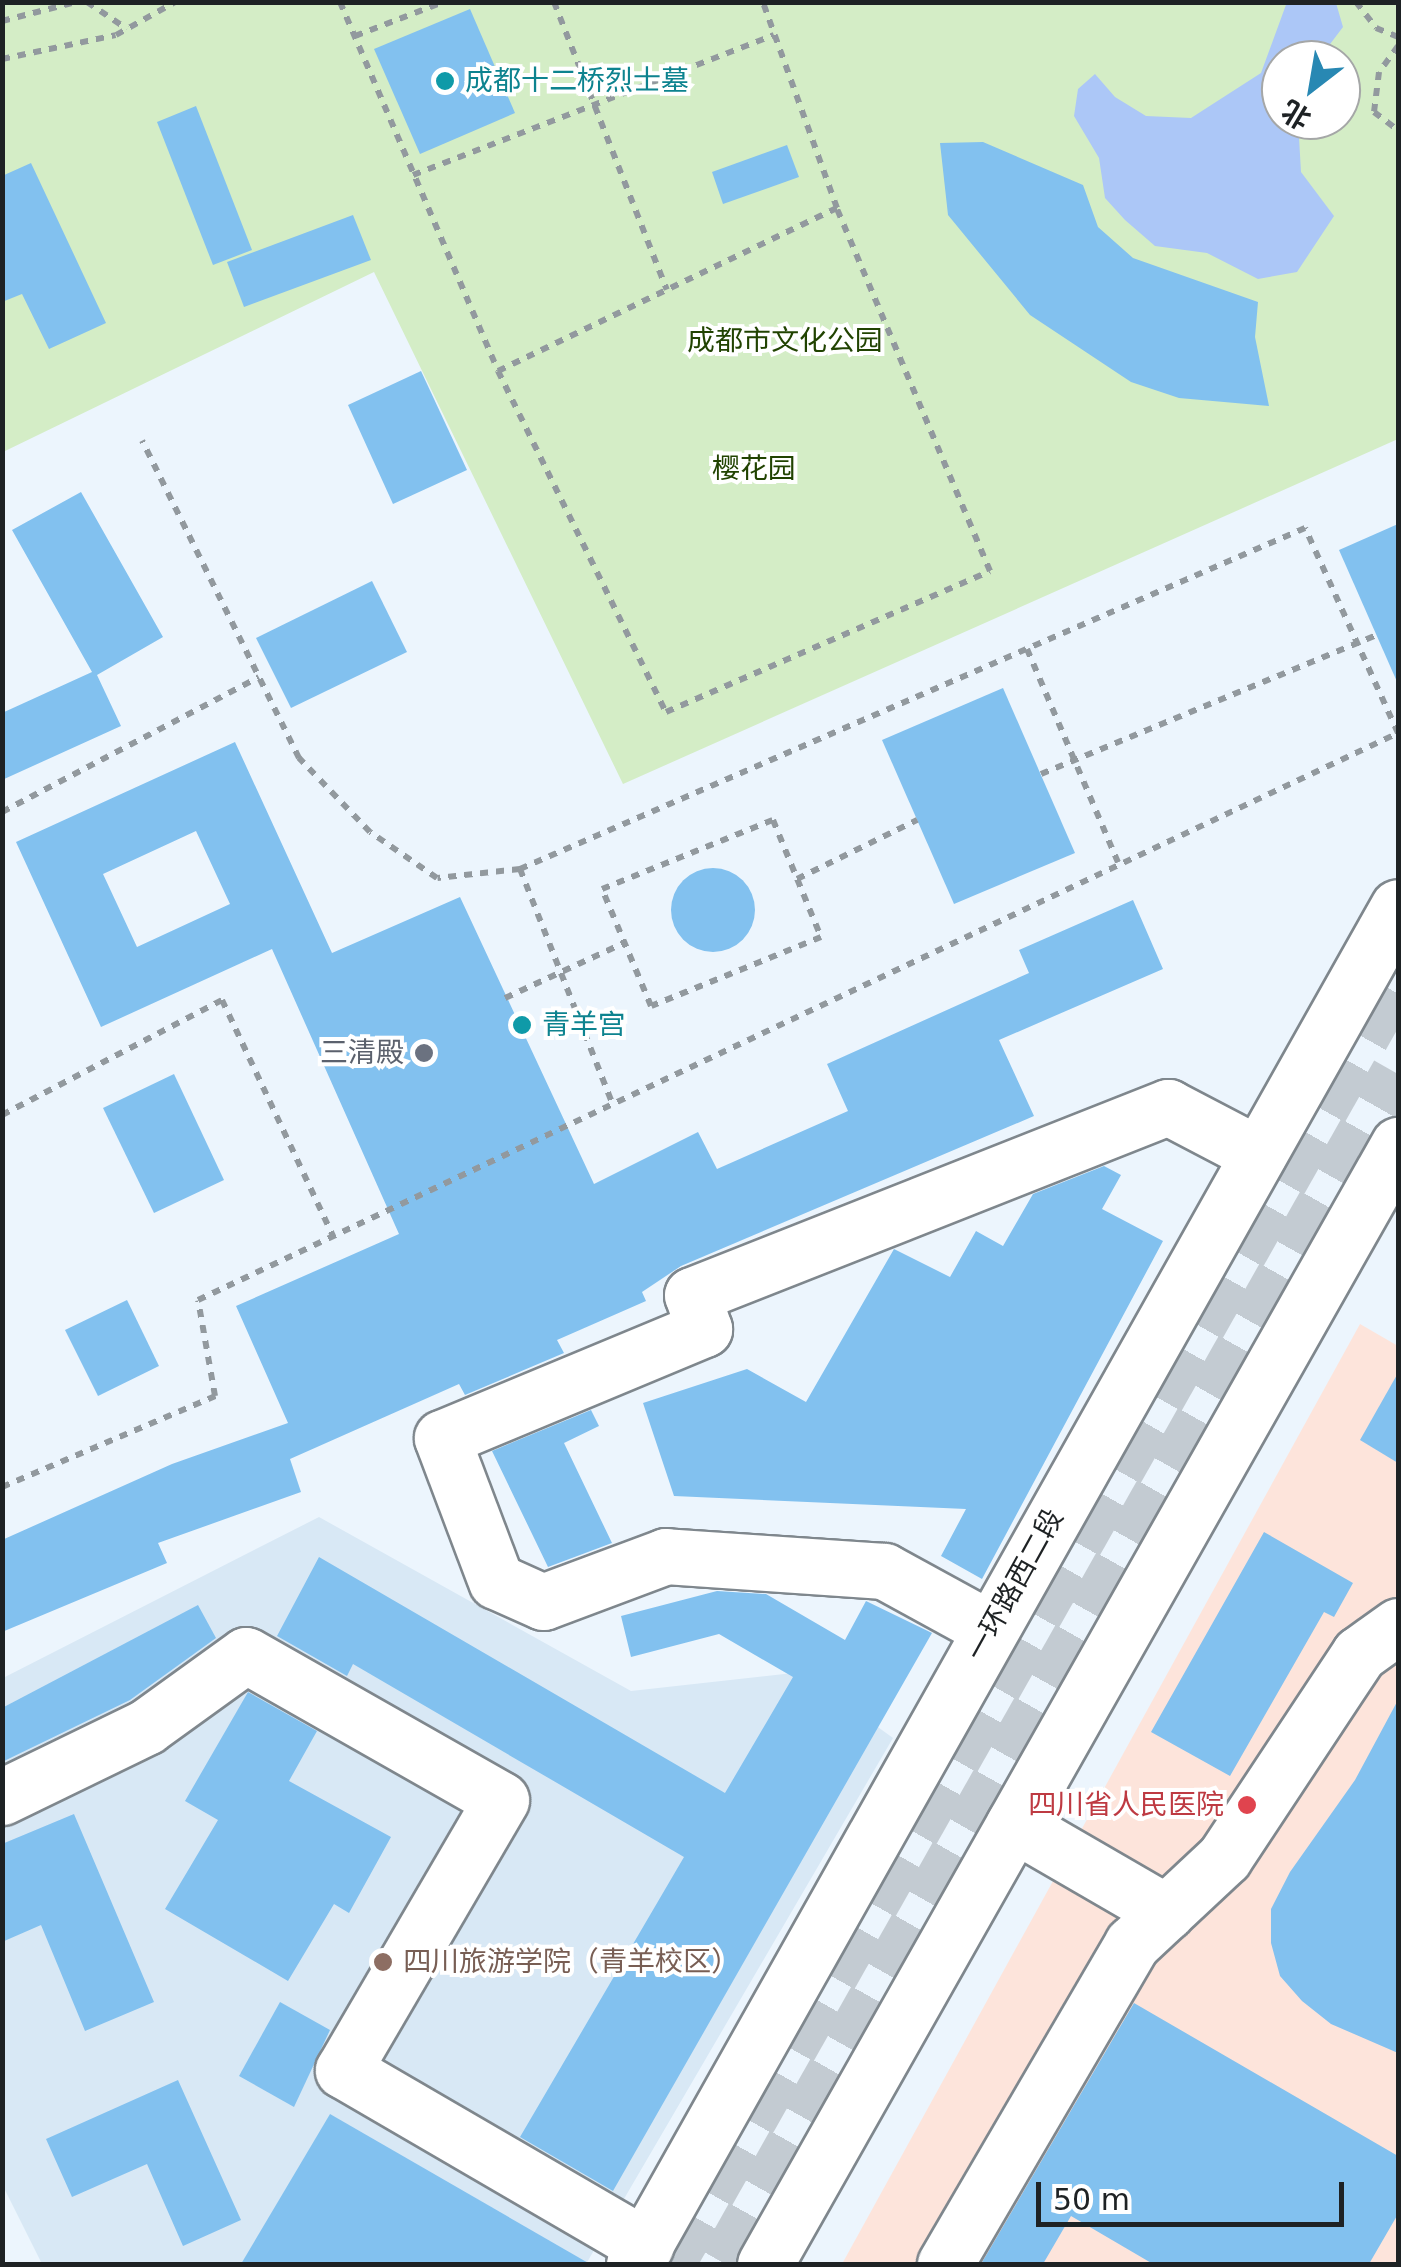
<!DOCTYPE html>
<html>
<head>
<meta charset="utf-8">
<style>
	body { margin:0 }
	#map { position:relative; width:1401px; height:2267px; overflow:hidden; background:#ecf5fd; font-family:"DejaVu Sans","Noto Sans SC",sans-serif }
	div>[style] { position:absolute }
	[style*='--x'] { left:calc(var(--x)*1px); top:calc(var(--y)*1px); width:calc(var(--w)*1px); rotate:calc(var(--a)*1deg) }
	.built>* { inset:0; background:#d8e8f5 }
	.medical>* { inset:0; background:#fde4db }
	.green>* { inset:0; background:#d4edc6 }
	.water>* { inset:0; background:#acc7f7 }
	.building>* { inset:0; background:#82c1ef }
	.round { border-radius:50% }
	.major-tunnel>* { height:55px; margin-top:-27.5px; transform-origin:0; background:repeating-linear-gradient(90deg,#c3cbd2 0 55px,transparent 0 83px) }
	.path>* { height:6px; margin-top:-3px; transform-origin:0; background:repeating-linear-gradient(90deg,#92999e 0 8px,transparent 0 16px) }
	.roads { filter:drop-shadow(2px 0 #7f878d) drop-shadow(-2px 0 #7f878d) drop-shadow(0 2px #7f878d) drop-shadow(0 -2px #7f878d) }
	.minor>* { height:55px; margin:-27.5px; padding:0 27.5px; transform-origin:27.5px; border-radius:27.5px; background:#fff }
	.major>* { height:55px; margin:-27.5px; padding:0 27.5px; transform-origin:27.5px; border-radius:27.5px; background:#fff }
	.dots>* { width:28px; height:28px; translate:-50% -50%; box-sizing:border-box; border:5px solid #fff; border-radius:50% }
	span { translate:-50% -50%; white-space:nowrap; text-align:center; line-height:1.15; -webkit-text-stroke:8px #fff; paint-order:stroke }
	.culture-label { font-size:28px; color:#0d838f }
	.left { translate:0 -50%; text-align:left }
	.park-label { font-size:28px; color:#214301 }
	.worship-label { font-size:28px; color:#5b616d }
	.right { translate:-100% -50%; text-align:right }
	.street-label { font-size:28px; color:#1e2224 }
	.health-label { font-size:28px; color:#be3a42 }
	.education-label { font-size:28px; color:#785e54 }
	.frame { position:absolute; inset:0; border:5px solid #1e2224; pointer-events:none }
	.north { position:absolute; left:1261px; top:40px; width:100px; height:100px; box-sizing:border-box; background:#fff; border:2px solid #a5a7a7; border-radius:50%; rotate:211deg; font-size:28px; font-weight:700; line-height:40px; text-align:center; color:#1e2224 }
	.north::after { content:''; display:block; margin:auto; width:35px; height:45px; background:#2888b3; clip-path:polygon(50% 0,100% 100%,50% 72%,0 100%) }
	.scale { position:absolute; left:1036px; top:2182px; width:308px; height:45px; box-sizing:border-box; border:5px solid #1e2224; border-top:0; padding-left:12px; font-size:30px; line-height:35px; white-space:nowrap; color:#1e2224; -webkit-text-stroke:8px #fff; paint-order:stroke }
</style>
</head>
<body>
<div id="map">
	<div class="built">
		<i style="clip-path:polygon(319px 1517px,631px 1691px,802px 1672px,893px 1738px,586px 2264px,42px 2264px,3px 2186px,3px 1678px)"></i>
	</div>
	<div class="medical">
		<i style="clip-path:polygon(1360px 1324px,1398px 1346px,1398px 2264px,842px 2264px)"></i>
	</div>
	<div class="green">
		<i style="clip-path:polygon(evenodd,3px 3px,1398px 3px,1398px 439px,623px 784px,374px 272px,3px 452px,3px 3px,1281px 60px,1341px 60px,1341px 120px,1281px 120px,1281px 60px)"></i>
	</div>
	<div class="water">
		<i style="clip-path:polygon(1287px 2px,1336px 3px,1343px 27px,1318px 60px,1281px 60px,1281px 120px,1298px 120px,1301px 172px,1334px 216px,1297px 272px,1258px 279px,1207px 253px,1155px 246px,1125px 220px,1105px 198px,1099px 158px,1074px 116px,1078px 89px,1095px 74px,1115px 97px,1146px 116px,1191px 118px,1261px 73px)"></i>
	</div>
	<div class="building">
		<i style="clip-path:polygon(470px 9px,515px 113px,420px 154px,374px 49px)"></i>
		<i style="clip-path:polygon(196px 106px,252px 250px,213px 265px,157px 122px)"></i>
		<i style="clip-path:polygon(983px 142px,1083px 185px,1098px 227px,1133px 258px,1258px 302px,1255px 337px,1269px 406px,1179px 398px,1131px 382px,1030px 315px,948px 215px,940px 143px)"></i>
		<i style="clip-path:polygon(787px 145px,799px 177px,723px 204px,712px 172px)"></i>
		<i style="clip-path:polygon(31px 163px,106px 323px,49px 349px,22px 294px,2px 302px,2px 176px)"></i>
		<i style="clip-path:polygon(353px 215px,371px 260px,244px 307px,227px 262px)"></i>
		<i style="clip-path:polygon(421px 371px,467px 470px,393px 504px,348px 405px)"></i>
		<i style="clip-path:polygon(81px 492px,163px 637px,97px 675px,121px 726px,2px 780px,2px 713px,92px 672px,12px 530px)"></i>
		<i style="clip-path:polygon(1398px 524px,1398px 684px,1339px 550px)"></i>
		<i style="clip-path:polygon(372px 581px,407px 652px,291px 708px,256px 638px)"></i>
		<i style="clip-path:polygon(1003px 688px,1075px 853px,954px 904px,882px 740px)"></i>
		<i style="clip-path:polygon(evenodd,235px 742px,332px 953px,460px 897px,594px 1184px,698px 1132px,717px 1169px,848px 1111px,827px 1064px,1029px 973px,1019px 950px,1133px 900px,1163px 969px,999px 1040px,1034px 1116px,681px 1266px,642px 1292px,646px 1301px,557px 1340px,564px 1353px,465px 1395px,459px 1384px,290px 1459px,301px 1492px,158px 1543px,167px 1563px,2px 1632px,2px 1540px,172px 1464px,288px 1423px,236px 1306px,399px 1234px,272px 949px,101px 1027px,16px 842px,235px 742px,196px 831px,230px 904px,137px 947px,103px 874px,196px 831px)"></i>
		<i class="round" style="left:671px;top:868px;width:84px;height:84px"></i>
		<i style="clip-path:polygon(174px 1074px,224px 1180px,154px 1213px,103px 1108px)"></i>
		<i style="clip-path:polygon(1104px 1166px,1121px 1175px,1102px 1209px,1163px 1241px,982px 1579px,941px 1556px,966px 1509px,674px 1496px,643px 1403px,747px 1369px,806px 1402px,894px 1249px,950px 1277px,976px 1231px,1003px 1246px,1033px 1194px)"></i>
		<i style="clip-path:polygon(127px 1300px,159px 1366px,98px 1396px,65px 1330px)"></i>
		<i style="clip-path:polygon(1398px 1373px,1398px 1463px,1360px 1440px)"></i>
		<i style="clip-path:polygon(591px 1410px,599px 1426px,564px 1443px,612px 1543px,548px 1567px,492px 1451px)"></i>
		<i style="clip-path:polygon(1264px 1532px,1353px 1583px,1334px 1617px,1324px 1612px,1230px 1776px,1151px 1732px)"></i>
		<i style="clip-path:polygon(319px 1557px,725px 1793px,793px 1677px,719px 1634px,631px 1657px,621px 1616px,717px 1591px,766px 1594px,845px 1640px,866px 1601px,932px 1633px,613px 2191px,520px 2137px,684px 1857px,353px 1664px,347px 1676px,277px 1636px)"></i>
		<i style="clip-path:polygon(198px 1605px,216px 1638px,130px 1700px,2px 1762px,2px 1708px)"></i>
		<i style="clip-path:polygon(248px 1692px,317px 1731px,289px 1781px,391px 1837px,349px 1913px,334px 1904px,288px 1981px,165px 1909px,218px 1820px,185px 1801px)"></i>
		<i style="clip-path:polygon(1398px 1700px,1398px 2053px,1331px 2024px,1302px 2001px,1280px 1976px,1271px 1943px,1271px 1909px,1290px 1872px,1355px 1780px)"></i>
		<i style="clip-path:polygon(74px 1814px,154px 2002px,85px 2031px,41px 1925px,2px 1942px,2px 1844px)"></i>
		<i style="clip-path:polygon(280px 2002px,330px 2030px,294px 2107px,239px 2076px)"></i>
		<i style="clip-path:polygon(1134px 2003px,1398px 2156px,1398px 2214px,1369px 2264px,1153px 2264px,1071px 2216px,1043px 2264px,981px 2264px)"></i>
		<i style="clip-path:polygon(178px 2080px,241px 2220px,183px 2246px,147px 2164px,72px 2197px,46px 2139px)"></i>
		<i style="clip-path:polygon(330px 2114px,590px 2264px,241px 2264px)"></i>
	</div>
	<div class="major-tunnel">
		<i style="--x:667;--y:2264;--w:1484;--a:-60.5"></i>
		<i style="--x:726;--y:2264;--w:1367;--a:-60.55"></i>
	</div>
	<div class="path">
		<i style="--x:87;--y:2;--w:48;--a:34"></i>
		<i style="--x:340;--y:2;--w:401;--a:66.8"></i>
		<i style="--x:498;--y:371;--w:380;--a:63.8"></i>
		<i style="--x:666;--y:712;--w:353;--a:-23.5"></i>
		<i style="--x:990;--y:571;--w:394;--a:-112.9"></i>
		<i style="--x:837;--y:208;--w:219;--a:-109.8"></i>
		<i style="--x:554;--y:2;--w:309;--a:68.6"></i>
		<i style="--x:1356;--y:2;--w:33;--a:52"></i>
		<i style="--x:1376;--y:28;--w:24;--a:22"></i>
		<i style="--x:2;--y:21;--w:76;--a:-14.4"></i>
		<i style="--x:355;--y:36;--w:94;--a:-21.1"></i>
		<i style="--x:1398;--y:46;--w:32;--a:126"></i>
		<i style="--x:1379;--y:72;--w:40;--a:97.1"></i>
		<i style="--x:1374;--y:112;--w:30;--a:37"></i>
		<i style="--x:2;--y:59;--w:116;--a:-11.9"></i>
		<i style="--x:116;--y:35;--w:68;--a:-29.2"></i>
		<i style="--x:413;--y:175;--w:387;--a:-21.2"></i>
		<i style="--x:498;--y:371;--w:376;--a:-25.7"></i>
		<i style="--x:1027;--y:649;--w:232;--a:66.9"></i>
		<i style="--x:1041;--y:774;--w:364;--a:-22.5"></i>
		<i style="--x:2;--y:812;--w:290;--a:-27.7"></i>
		<i style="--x:773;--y:820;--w:126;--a:67.7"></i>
		<i style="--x:821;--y:937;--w:183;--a:157.9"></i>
		<i style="--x:651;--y:1006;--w:127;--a:-112.7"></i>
		<i style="--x:602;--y:889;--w:184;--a:-22"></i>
		<i style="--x:520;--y:869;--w:254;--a:68.5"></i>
		<i style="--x:797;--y:879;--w:134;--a:-26.2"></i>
		<i style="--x:505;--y:998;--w:131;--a:-24.8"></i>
		<i style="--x:2;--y:1115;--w:248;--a:-27.6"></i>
		<i style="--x:222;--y:1000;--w:261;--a:64.8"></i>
		<i style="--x:2;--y:1487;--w:232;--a:-23.1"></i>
		<i style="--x:215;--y:1396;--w:97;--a:-100"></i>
		<i style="--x:198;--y:1300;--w:1327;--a:-25.29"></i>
		<i style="--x:1398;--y:733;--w:225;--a:-114.4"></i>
		<i style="--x:1305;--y:528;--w:856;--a:156.52"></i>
		<i style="--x:520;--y:869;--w:83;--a:173.8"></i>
		<i style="--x:437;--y:878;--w:81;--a:-145.5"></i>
		<i style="--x:370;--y:832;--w:103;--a:-133.8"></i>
		<i style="--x:299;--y:758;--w:354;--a:-116.3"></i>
	</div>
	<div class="roads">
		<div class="minor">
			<i style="--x:990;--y:1629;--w:121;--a:-151.3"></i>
			<i style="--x:884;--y:1571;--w:219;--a:-176.1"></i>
			<i style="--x:666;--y:1556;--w:131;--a:159.5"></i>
			<i style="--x:543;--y:1602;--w:51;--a:-155.9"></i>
			<i style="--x:496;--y:1581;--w:153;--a:-110.7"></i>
			<i style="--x:442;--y:1438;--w:284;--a:-22.6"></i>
			<i style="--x:704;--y:1329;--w:36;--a:-109"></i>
			<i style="--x:692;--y:1295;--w:512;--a:-21.55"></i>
			<i style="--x:1168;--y:1107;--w:102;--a:27.6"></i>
			<i style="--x:2;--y:1797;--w:160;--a:-25.9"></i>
			<i style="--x:146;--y:1727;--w:123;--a:-35.8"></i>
			<i style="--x:246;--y:1655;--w:293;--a:29.6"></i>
			<i style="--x:501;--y:1800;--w:313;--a:120.3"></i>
			<i style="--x:343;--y:2070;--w:350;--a:30.2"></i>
			<i style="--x:1014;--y:1824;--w:176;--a:30.1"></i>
			<i style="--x:945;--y:2264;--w:371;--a:-59.7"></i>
			<i style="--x:1132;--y:1944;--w:126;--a:-43.1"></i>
			<i style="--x:1224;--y:1858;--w:245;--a:-56.5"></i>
			<i style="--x:1359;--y:1654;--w:48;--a:-35.7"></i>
		</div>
		<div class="major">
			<i style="--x:634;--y:2264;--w:1557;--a:-60.62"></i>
			<i style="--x:765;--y:2264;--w:1286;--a:-60.5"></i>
		</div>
	</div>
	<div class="dots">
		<i style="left:445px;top:81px;background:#0f9aa8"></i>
		<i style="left:522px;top:1025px;background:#0f9aa8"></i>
		<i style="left:424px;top:1053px;background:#6b7280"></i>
		<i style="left:1247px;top:1805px;background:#e0444e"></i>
		<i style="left:383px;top:1962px;background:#8d6e63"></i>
	</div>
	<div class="culture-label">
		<span class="left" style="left:465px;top:81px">成都十二桥烈士墓</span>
		<span class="left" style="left:542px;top:1025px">青羊宫</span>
	</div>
	<div class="park-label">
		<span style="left:785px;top:341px">成都市文化公园</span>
		<span style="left:754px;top:469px">樱花园</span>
	</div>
	<div class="worship-label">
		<span class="right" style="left:404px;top:1053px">三清殿</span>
	</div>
	<div class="street-label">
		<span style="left:1015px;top:1585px;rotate:-61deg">一环路西二段</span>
	</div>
	<div class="health-label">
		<span class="right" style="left:1224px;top:1805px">四川省人民医院</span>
	</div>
	<div class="education-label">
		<span class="left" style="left:403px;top:1962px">四川旅游学院（青羊校区）</span>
	</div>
	<div class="frame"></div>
	<div class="north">北</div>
	<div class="scale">50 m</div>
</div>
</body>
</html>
